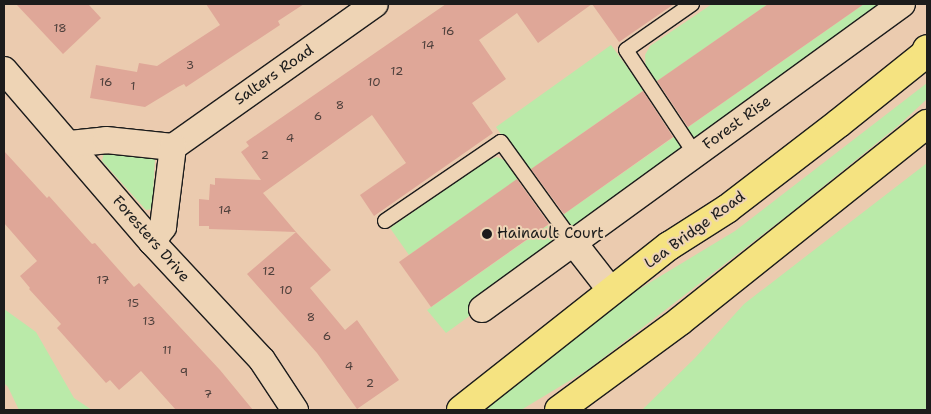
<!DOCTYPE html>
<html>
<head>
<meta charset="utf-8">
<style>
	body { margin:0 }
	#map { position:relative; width:931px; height:414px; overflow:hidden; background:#ebcbaf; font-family:"Shantell Sans",sans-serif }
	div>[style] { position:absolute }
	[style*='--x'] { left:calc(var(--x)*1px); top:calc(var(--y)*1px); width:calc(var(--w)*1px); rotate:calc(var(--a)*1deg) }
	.green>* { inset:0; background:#baeaa9 }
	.building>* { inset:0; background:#dfa798 }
	.roads { filter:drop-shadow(1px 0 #1c1c1c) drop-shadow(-1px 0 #1c1c1c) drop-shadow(0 1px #1c1c1c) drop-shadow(0 -1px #1c1c1c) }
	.service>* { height:14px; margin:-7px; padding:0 7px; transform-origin:7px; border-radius:7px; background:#eed4b5 }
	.minor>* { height:26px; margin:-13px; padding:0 13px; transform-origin:13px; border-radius:13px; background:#eed4b5 }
	.primary>* { height:28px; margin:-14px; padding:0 14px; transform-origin:14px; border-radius:14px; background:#f5e381 }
	.dots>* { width:14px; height:14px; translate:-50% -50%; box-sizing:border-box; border:2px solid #eed4b5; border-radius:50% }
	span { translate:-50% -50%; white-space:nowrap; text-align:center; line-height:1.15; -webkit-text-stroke:4px #eed4b5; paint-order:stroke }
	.number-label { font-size:12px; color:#4d3f3b }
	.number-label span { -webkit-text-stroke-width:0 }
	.street-label { font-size:15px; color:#1c1c1c }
	.poi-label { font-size:15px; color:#1c1c1c }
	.left { translate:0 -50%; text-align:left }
	.frame { position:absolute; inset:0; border:5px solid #1c1c1c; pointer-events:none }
</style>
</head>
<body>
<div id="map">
	<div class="green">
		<i style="clip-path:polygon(712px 4px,768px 4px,653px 84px,646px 73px,645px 55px,650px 46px)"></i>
		<i style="clip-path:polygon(864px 4px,901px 4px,446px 333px,427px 310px)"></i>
		<i style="clip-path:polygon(611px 45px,644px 90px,527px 172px,496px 127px)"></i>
		<i style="clip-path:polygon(927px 83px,927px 99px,899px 125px,788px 215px,589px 369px,521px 410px,485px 410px,621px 300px,735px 231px)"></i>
		<i style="clip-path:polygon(104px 152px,151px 157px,155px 160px,152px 209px,146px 210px,102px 161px)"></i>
		<i style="clip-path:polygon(497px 157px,506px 161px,518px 179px,409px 255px,390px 228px,488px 160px)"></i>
		<i style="clip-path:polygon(927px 163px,927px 410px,642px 410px,695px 358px,744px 304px)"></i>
		<i style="clip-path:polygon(4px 309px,36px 332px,74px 398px,92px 410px,19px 410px,8px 387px,4px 383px)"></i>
	</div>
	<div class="building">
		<i style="clip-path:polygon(16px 4px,85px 4px,89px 5px,101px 18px,63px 54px)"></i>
		<i style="clip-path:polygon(206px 4px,304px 4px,278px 21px,280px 25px,186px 87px,184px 84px,178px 87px,145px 107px,90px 98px,96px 65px,137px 72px,139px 63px,157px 66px,220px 25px)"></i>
		<i style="clip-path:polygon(446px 4px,674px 4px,619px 42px,592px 4px,538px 43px,517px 13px,479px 40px,506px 79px,472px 103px,493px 133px,374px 216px,360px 195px,406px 163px,372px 115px,263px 193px,296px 232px,209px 229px,209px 226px,199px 226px,199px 199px,209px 200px,210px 184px,215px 185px,215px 178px,261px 180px,241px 152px,249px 146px,246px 142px)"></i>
		<i style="clip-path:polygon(768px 4px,864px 4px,688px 127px,657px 81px)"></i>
		<i style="clip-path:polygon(643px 91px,673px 137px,564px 214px,531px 169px)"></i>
		<i style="clip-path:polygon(4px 151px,47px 198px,49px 196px,92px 244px,95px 243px,134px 287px,139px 283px,220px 370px,253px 410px,176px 410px,141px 371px,119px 390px,110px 380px,106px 383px,57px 328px,61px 324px,29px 289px,30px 288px,20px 276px,37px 261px,4px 223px)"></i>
		<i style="clip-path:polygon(517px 179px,549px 224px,431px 307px,399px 262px)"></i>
		<i style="clip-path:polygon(296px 232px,331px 270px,310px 288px,345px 330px,357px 320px,399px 380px,357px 409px,317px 353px,247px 274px)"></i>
	</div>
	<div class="roads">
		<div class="service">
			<i style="--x:692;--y:4;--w:80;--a:145.1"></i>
			<i style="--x:626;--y:50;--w:125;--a:56.4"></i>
			<i style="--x:385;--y:221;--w:140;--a:-34.3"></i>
			<i style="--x:501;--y:142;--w:123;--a:54.2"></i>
		</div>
		<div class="minor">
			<i style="--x:4;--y:70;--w:227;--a:49.3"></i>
			<i style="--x:152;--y:242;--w:161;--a:47"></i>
			<i style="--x:262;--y:360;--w:60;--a:56.6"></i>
			<i style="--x:70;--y:144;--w:36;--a:-6"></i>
			<i style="--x:106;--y:140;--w:67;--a:6"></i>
			<i style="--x:173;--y:147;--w:247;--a:-35.3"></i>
			<i style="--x:152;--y:242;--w:19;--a:-54"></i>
			<i style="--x:163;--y:227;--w:81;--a:-82.9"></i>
			<i style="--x:573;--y:242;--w:63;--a:52"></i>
			<i style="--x:482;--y:309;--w:519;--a:-35.99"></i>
		</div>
		<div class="primary">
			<i style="--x:461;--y:410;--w:265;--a:-38.3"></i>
			<i style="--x:669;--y:246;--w:69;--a:-32.5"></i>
			<i style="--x:727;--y:209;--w:141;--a:-37.5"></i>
			<i style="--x:839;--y:123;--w:110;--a:-38.7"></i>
			<i style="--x:925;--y:54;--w:5;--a:-68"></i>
			<i style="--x:559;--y:410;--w:150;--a:-36.3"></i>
			<i style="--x:680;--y:321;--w:316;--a:-38.6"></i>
		</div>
	</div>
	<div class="dots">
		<i style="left:487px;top:234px;background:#1c1c1c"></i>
	</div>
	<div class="number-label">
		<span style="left:60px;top:29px">18</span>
		<span style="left:448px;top:32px">16</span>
		<span style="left:428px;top:46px">14</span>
		<span style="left:190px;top:66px">3</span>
		<span style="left:397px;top:72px">12</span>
		<span style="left:106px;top:83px">16</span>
		<span style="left:374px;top:83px">10</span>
		<span style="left:133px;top:87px">1</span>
		<span style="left:340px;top:106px">8</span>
		<span style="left:318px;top:117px">6</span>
		<span style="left:290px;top:139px">4</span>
		<span style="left:265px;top:156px">2</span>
		<span style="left:225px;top:211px">14</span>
		<span style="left:269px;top:272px">12</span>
		<span style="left:103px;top:281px">17</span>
		<span style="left:286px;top:291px">10</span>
		<span style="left:133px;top:304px">15</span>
		<span style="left:311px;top:318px">8</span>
		<span style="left:149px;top:322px">13</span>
		<span style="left:327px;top:337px">6</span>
		<span style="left:167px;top:351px">11</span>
		<span style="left:349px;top:367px">4</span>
		<span style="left:184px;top:373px">9</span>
		<span style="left:370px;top:384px">2</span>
		<span style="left:208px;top:395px">7</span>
	</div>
	<div class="street-label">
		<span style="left:274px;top:75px;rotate:-35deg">Salters Road</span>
		<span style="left:737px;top:123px;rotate:-36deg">Forest Rise</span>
		<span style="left:695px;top:230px;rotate:-36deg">Lea Bridge Road</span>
		<span style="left:151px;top:239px;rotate:49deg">Foresters Drive</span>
	</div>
	<div class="poi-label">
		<span class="left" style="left:497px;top:234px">Hainault Court</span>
	</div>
	<div class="frame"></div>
</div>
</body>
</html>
